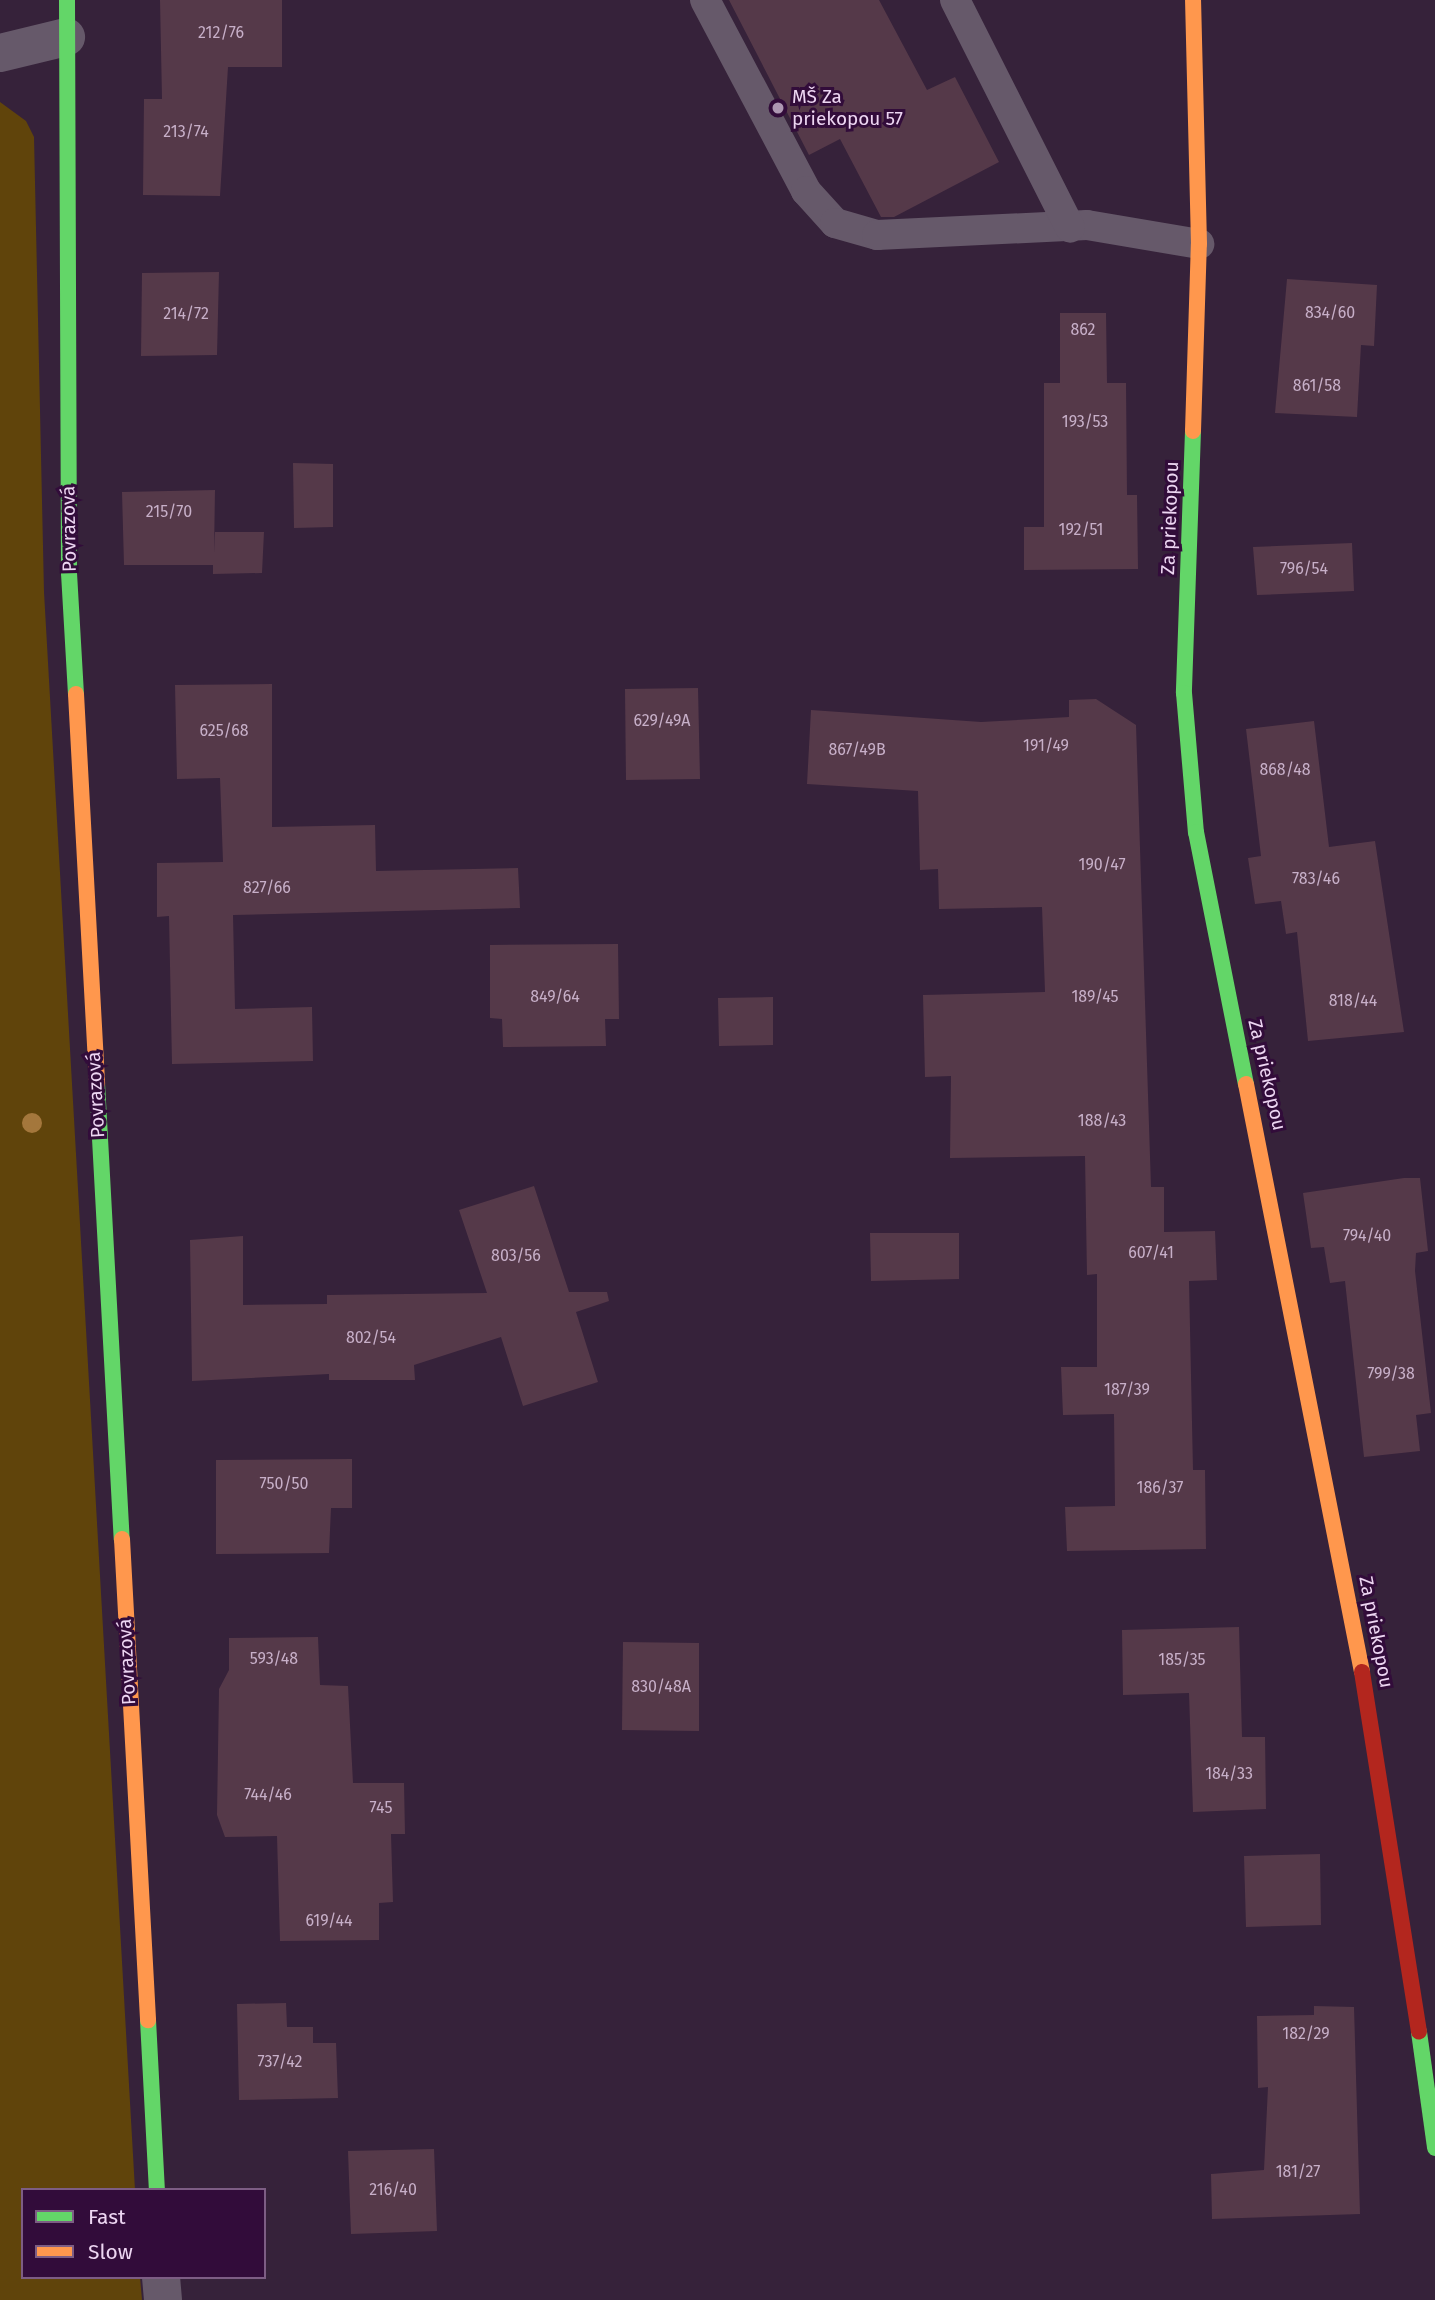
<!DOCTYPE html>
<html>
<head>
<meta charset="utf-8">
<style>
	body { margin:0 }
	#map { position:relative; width:1435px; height:2300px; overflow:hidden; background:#36223a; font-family:"Fira Sans",sans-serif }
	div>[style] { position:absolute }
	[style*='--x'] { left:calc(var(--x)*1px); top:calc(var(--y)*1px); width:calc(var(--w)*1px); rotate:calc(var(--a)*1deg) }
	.green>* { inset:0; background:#60440b }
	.building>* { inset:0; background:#553949 }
	.lane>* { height:30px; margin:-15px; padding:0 15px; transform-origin:15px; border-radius:15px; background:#66596a }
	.street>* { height:38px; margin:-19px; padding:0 19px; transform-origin:19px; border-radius:19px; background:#66596a }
	.fast>* { height:16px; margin:-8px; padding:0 8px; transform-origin:8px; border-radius:8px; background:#63d668 }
	.slow>* { height:16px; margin:-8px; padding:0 8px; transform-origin:8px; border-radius:8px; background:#ff974d }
	.jam>* { height:16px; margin:-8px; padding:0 8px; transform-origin:8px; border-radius:8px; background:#b3261e }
	.trees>* { width:20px; height:20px; margin:-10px; border-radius:50%; background:#a4773c }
	.dots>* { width:19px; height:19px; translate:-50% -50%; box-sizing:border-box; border:4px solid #320c3a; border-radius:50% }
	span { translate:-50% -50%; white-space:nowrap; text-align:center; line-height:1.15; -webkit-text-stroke:6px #320c3a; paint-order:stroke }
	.number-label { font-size:16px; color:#c7afc8 }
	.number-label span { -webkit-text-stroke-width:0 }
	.poi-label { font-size:19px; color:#edd6f2 }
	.left { translate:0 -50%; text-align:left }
	.street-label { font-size:19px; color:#edd6f2 }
	.legend { position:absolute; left:21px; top:2188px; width:245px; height:91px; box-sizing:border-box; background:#320c3a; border:2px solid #7d5d84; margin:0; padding:9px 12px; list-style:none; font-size:21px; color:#edd6f2 }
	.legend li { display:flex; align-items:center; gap:14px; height:35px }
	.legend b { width:35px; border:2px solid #7d5d84 }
</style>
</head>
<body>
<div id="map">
	<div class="green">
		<i style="clip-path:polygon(0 102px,26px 121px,34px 137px,44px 592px,135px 2190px,23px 2190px,23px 2277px,140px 2277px,142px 2300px,0 2300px)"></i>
	</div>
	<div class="building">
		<i style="clip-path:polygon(160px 0,282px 0,282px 67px,228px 67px,220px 196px,143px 195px,144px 99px,162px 99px)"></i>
		<i style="clip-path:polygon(729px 0,879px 0,927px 90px,955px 77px,999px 162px,894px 217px,881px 217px,840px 139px,809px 155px)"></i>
		<i style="clip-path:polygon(219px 272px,217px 355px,141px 356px,142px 273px)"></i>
		<i style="clip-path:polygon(1287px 279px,1377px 285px,1374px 346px,1361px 345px,1357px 417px,1275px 413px)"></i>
		<i style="clip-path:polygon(1060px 313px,1106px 313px,1107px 383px,1126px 383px,1127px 495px,1137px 495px,1138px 569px,1024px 570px,1024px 527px,1044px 527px,1044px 383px,1060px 383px)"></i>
		<i style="clip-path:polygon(293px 463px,333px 464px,333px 527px,294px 528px)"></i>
		<i style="clip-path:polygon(215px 490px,214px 553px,215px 532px,264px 532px,262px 573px,213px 574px,213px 565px,124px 565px,122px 492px)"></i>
		<i style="clip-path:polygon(1352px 543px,1354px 591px,1257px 595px,1253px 547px)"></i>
		<i style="clip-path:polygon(272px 684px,272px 827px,375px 825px,376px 871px,518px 868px,520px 908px,233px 915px,235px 1009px,312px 1007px,313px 1061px,172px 1064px,169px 916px,157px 917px,157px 863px,223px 862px,220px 778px,177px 779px,175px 685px)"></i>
		<i style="clip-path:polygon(698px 688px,700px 779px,626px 780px,625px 689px)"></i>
		<i style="clip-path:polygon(1096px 699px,1136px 725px,1151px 1187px,1164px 1187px,1164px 1232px,1215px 1231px,1217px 1280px,1189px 1281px,1193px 1470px,1205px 1470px,1206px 1549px,1067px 1551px,1065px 1507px,1115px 1506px,1114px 1414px,1063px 1415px,1061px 1367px,1097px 1367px,1097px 1274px,1087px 1275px,1085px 1156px,950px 1158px,951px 1076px,925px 1077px,923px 995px,1045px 992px,1042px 907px,939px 909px,938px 869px,920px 870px,918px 791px,807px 784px,811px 710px,981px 722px,1069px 717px,1069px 700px)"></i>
		<i style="clip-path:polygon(1314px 721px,1329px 847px,1375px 841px,1404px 1032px,1308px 1041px,1297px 932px,1286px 934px,1281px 901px,1255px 904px,1248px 858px,1261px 856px,1246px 729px)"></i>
		<i style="clip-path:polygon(618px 944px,619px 1019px,605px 1019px,606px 1046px,503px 1047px,502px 1019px,490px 1018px,490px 945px)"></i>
		<i style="clip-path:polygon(773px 997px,773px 1045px,719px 1046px,718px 998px)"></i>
		<i style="clip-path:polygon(1404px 1178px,1420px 1178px,1428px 1251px,1416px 1253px,1415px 1271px,1431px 1413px,1416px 1415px,1420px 1451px,1364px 1457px,1345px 1281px,1330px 1283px,1324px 1247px,1311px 1248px,1303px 1193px)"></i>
		<i style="clip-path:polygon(534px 1186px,569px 1292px,607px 1292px,609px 1301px,576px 1312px,598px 1382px,523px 1406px,501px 1337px,414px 1365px,415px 1380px,329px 1380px,329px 1374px,192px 1381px,190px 1240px,243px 1236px,243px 1305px,327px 1304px,327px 1295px,487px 1293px,459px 1210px)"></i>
		<i style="clip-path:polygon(870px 1233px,959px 1233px,959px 1279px,871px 1281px)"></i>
		<i style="clip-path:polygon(352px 1459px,352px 1508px,331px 1508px,329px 1553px,216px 1554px,216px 1460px)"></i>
		<i style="clip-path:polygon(1239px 1627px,1242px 1737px,1265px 1737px,1266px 1809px,1193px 1812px,1189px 1693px,1123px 1695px,1122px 1630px)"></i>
		<i style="clip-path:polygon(318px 1637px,320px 1685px,348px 1686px,353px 1783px,404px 1783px,405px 1834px,391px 1834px,393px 1902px,379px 1903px,379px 1940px,280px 1941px,277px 1836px,225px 1837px,217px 1815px,219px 1689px,229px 1670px,229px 1638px)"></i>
		<i style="clip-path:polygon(623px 1642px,699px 1643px,699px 1731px,622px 1730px)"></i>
		<i style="clip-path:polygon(1320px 1854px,1321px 1925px,1246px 1927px,1244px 1856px)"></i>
		<i style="clip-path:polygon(286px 2003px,287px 2027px,313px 2027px,313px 2043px,336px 2043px,338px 2098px,239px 2100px,237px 2004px)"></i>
		<i style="clip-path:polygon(1314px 2006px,1354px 2007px,1360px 2214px,1212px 2219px,1211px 2174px,1264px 2170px,1268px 2087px,1258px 2088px,1257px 2016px,1314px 2015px)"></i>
		<i style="clip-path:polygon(434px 2149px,437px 2231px,351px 2234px,348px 2151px)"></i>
	</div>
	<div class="lane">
		<i style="--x:705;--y:0;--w:216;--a:62.1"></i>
		<i style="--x:806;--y:191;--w:43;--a:47.8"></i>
		<i style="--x:835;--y:223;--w:44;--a:15.9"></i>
		<i style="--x:877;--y:235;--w:210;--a:-2.7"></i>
		<i style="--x:1087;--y:225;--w:114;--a:9.6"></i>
		<i style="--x:955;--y:0;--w:255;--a:63.2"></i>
	</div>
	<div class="street">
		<i style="--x:0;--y:53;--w:68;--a:-13.6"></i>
		<i style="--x:161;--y:2277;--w:23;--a:85"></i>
	</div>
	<div class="fast">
		<i style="--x:67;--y:0;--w:573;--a:89.8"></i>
		<i style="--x:69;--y:573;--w:121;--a:86.7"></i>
		<i style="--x:1193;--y:431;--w:262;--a:92"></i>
		<i style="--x:1184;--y:693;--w:140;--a:85.1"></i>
		<i style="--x:1196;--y:832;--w:257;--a:78.8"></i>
		<i style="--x:97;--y:1083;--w:457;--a:86.9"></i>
		<i style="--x:148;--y:2020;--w:170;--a:87"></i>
		<i style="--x:1419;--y:2032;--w:117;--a:82.1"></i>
	</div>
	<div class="slow">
		<i style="--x:1193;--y:431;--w:187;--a:-88.2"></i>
		<i style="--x:1199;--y:244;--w:244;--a:-91.4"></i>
		<i style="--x:76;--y:694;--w:390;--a:86.9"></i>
		<i style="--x:1246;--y:1084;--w:599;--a:78.84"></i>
		<i style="--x:122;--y:1539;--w:482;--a:86.9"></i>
	</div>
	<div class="jam">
		<i style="--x:1362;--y:1672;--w:364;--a:81"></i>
	</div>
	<div class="trees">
		<i style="left:32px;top:1123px"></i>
	</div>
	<div class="dots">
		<i style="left:778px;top:108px;background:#ad97b2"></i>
	</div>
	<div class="number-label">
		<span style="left:221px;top:33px">212/76</span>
		<span style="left:186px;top:132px">213/74</span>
		<span style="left:1330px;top:313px">834/60</span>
		<span style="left:186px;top:314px">214/72</span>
		<span style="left:1083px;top:330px">862</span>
		<span style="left:1317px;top:386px">861/58</span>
		<span style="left:1085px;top:422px">193/53</span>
		<span style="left:169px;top:512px">215/70</span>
		<span style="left:1081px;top:530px">192/51</span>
		<span style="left:1304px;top:569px">796/54</span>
		<span style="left:662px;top:721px">629/49A</span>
		<span style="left:224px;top:731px">625/68</span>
		<span style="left:1046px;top:746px">191/49</span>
		<span style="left:857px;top:750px">867/49B</span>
		<span style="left:1285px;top:770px">868/48</span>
		<span style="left:1102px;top:865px">190/47</span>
		<span style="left:1316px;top:879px">783/46</span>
		<span style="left:267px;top:888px">827/66</span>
		<span style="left:555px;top:997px">849/64</span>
		<span style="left:1095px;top:997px">189/45</span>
		<span style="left:1353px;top:1001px">818/44</span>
		<span style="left:1102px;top:1121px">188/43</span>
		<span style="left:1367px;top:1236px">794/40</span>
		<span style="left:1151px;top:1253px">607/41</span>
		<span style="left:516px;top:1256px">803/56</span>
		<span style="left:371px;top:1338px">802/54</span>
		<span style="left:1391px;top:1374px">799/38</span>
		<span style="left:1127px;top:1390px">187/39</span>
		<span style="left:284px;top:1484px">750/50</span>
		<span style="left:1160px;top:1488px">186/37</span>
		<span style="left:274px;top:1659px">593/48</span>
		<span style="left:1182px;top:1660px">185/35</span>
		<span style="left:661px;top:1687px">830/48A</span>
		<span style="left:1229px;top:1774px">184/33</span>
		<span style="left:268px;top:1795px">744/46</span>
		<span style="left:381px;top:1808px">745</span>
		<span style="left:329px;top:1921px">619/44</span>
		<span style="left:1306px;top:2034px">182/29</span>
		<span style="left:280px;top:2062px">737/42</span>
		<span style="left:1298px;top:2172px">181/27</span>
		<span style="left:393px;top:2190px">216/40</span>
	</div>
	<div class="poi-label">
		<span class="left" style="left:792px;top:108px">MŠ Za<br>priekopou 57</span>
	</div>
	<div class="street-label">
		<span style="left:1170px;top:518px;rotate:-88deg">Za priekopou</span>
		<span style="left:69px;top:529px;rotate:-91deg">Povrazová</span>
		<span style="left:1267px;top:1075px;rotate:77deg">Za priekopou</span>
		<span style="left:96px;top:1095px;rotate:-93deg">Povrazová</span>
		<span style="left:1376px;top:1632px;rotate:79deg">Za priekopou</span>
		<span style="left:127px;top:1662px;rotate:-93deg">Povrazová</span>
	</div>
	<ul class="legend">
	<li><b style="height:9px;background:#63d668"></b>Fast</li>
	<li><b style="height:9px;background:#ff974d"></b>Slow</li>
	</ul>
</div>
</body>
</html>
